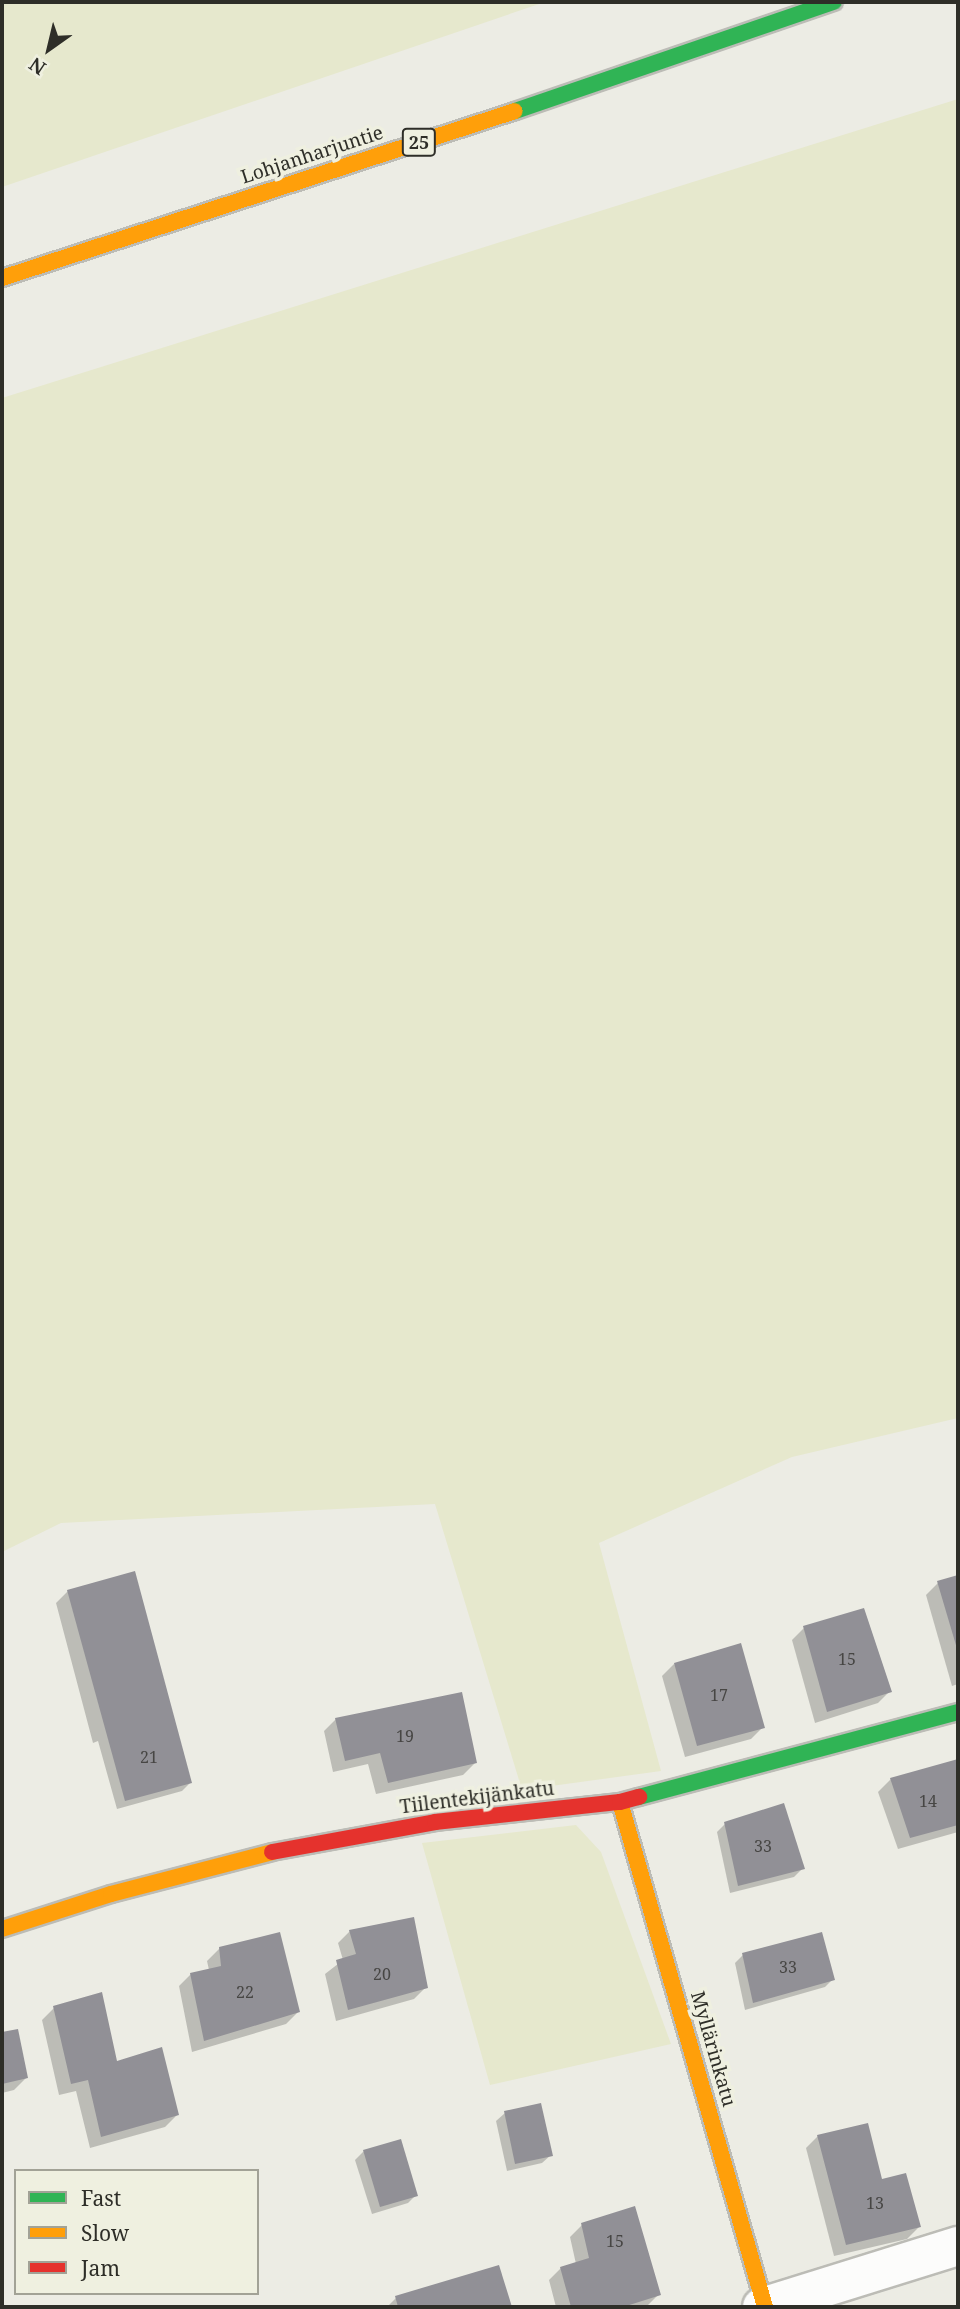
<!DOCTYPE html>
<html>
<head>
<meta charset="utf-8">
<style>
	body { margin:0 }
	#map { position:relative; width:960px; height:2309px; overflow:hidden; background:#ecece4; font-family:"Noto Serif",serif }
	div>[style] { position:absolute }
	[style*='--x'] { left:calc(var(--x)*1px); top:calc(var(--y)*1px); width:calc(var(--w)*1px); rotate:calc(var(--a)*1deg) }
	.green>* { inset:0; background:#e6e8cd }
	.shadow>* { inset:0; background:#0003 }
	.building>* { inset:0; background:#919096 }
	.roads { filter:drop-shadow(2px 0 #bcbcb6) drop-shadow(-2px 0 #bcbcb6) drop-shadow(0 2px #bcbcb6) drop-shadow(0 -2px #bcbcb6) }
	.street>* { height:38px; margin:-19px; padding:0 19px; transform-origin:19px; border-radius:19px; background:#fcfcfb }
	.fast>* { height:16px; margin:-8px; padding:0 8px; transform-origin:8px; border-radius:8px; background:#30b455 }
	.slow>* { height:16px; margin:-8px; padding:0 8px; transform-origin:8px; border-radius:8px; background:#ff9f0a }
	.jam>* { height:16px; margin:-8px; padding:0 8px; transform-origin:8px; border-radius:8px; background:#e5322d }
	span { translate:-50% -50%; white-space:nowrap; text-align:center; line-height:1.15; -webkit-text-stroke:7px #eff0e0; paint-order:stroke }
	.number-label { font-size:16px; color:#474644 }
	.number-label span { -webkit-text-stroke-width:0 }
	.shield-label span { padding:2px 5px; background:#eff0e0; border:2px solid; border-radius:5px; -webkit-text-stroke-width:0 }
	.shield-label { font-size:18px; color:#2e2e28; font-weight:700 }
	.street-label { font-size:19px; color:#2e2e28 }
	.frame { position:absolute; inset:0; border:4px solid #2e2e28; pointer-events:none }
	.legend { position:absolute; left:14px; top:2169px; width:245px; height:126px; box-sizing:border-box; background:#eff0e0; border:2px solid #a2a296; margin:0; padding:9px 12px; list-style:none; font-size:21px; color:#2e2e28 }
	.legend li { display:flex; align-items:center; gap:14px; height:35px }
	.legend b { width:35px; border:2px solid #a2a296 }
	.north { position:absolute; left:14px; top:14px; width:70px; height:70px; -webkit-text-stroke:5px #eff0e0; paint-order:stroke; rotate:214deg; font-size:19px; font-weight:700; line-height:28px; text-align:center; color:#2e2e28 }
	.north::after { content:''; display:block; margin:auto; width:24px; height:32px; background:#2e2e28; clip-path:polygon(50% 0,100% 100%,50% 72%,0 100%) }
</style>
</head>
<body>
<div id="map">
	<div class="green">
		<i style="clip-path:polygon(2px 2px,545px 2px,2px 187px)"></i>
		<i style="clip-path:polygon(958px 99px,958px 1418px,792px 1457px,599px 1543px,661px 1771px,522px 1790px,435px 1504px,61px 1523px,2px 1552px,2px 398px)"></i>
		<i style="clip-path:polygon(576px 1825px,601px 1852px,671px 2044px,490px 2085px,422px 1843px)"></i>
	</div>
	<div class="shadow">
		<i style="clip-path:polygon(958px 1577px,958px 1684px,952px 1686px,926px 1595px,938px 1583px)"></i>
		<i style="clip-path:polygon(68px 1591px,190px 1783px,182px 1791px,117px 1809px,98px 1741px,93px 1743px,56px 1603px)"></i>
		<i style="clip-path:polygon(804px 1628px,890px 1691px,878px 1703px,815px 1723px,792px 1640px)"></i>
		<i style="clip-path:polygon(674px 1664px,763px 1727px,751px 1739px,685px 1757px,662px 1676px)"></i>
		<i style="clip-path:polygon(336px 1719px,475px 1763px,463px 1775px,376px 1794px,368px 1764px,333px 1772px,324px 1731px)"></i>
		<i style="clip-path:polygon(958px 1761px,958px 1832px,898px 1849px,878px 1792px,891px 1779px)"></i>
		<i style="clip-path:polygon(725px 1824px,803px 1868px,794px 1877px,730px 1893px,717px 1832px)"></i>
		<i style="clip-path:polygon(350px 1931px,426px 1987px,414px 1999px,336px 2021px,325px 1974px,343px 1960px,338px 1943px)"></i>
		<i style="clip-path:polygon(220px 1948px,298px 2012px,286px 2024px,192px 2052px,179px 1986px,191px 1974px,209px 1970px,207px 1961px)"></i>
		<i style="clip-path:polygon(743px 1955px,833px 1979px,825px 1987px,745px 2010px,735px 1963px)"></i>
		<i style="clip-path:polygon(54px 2008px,115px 2063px,177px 2115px,165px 2127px,90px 2148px,76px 2091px,59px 2095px,42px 2020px)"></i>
		<i style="clip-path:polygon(17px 2031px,26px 2078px,14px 2090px,2px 2093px,2px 2034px)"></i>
		<i style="clip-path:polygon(505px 2113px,551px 2155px,542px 2163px,507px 2171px,496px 2121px)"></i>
		<i style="clip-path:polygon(818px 2136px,881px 2181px,919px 2227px,907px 2239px,834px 2256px,806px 2148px)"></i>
		<i style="clip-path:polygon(364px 2151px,416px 2195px,408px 2203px,372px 2214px,355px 2160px)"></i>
		<i style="clip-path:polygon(582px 2225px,659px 2294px,647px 2306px,556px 2307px,549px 2280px,561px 2268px,576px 2264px,570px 2237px)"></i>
		<i style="clip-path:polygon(497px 2267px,510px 2307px,387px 2307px,396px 2298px)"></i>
	</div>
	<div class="building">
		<i style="clip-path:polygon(135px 1571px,192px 1783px,125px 1801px,67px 1590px)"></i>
		<i style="clip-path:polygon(958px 1575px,958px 1652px,937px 1581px)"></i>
		<i style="clip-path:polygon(864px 1608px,892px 1692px,827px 1712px,803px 1626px)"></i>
		<i style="clip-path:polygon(741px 1643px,765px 1728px,697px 1746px,674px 1663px)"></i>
		<i style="clip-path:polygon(462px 1692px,477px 1763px,388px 1783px,380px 1753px,345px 1761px,335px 1718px)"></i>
		<i style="clip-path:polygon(958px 1759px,958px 1825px,910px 1838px,890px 1778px)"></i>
		<i style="clip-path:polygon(784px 1803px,805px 1869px,738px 1886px,724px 1822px)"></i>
		<i style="clip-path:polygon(414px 1917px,428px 1988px,348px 2010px,336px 1960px,356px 1954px,349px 1930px)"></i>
		<i style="clip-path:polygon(280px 1932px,300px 2012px,204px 2041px,190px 1973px,221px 1966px,219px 1947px)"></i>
		<i style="clip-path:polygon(822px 1932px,835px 1980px,753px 2003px,742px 1953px)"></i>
		<i style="clip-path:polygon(102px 1992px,117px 2061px,162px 2047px,179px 2115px,101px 2137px,88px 2080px,71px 2084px,53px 2006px)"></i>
		<i style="clip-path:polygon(18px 2029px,28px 2078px,2px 2084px,2px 2032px)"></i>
		<i style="clip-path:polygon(541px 2103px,553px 2156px,515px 2164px,504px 2111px)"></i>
		<i style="clip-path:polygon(868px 2123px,882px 2179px,906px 2173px,921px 2227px,846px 2245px,817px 2135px)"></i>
		<i style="clip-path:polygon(401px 2139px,418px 2196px,380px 2207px,363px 2150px)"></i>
		<i style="clip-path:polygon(635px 2206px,661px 2295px,623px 2307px,571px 2307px,560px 2267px,589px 2258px,581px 2223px)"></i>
		<i style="clip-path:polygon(499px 2265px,512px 2307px,398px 2307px,395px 2296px)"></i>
	</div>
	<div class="roads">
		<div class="street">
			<i style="--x:762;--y:2307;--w:205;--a:-17.3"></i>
		</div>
		<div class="fast">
			<i style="--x:515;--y:111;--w:337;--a:-18.9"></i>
			<i style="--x:639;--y:1797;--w:330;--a:-14.9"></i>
		</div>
		<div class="slow">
			<i style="--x:2;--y:278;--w:539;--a:-18.03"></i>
			<i style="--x:620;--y:1802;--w:525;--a:73.98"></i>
			<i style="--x:2;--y:1929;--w:114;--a:-17.8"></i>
			<i style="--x:111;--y:1894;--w:166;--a:-14.6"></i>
		</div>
		<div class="jam">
			<i style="--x:272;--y:1852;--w:166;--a:-10.4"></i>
			<i style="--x:435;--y:1822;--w:186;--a:-6.2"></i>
			<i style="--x:620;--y:1802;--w:20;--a:-15"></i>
		</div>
	</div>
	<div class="number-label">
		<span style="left:847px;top:1659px">15</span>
		<span style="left:719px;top:1695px">17</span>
		<span style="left:405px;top:1736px">19</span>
		<span style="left:149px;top:1757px">21</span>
		<span style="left:928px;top:1801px">14</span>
		<span style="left:763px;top:1846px">33</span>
		<span style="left:788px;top:1967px">33</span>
		<span style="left:382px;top:1974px">20</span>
		<span style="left:245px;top:1992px">22</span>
		<span style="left:875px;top:2203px">13</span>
		<span style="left:615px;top:2241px">15</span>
	</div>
	<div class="shield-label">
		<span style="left:419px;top:142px">25</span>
	</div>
	<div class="street-label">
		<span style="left:312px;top:155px;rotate:-18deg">Lohjanharjuntie</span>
		<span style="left:477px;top:1798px;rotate:-7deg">Tiilentekijänkatu</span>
		<span style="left:713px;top:2049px;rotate:74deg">Myllärinkatu</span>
	</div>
	<div class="frame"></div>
	<ul class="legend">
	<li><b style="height:9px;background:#30b455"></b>Fast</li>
	<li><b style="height:9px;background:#ff9f0a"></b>Slow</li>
	<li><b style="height:9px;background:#e5322d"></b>Jam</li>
	</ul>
	<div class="north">N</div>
</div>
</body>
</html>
